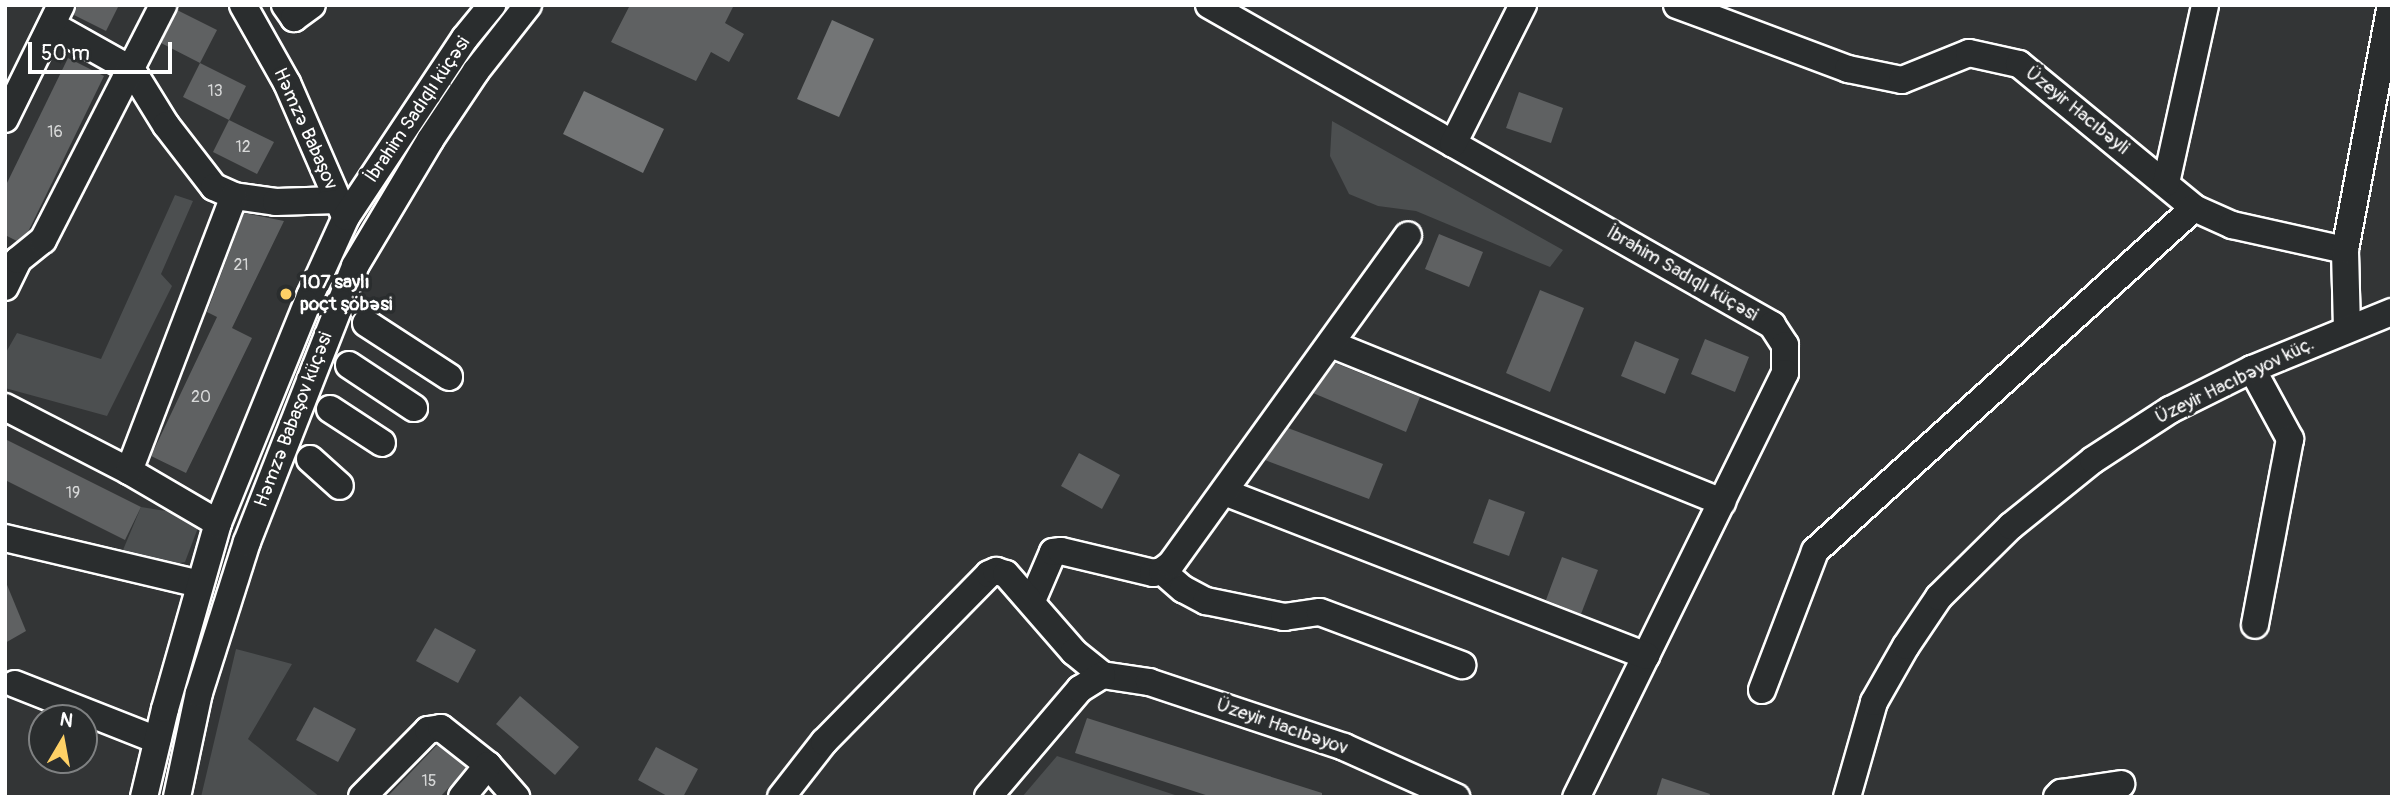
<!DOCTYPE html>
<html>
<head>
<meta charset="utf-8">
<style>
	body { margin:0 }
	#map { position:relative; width:2397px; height:802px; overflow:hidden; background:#333536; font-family:Pangolin,sans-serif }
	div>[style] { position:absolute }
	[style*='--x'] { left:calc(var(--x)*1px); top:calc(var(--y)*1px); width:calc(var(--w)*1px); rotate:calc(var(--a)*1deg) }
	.green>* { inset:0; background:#4c4f50 }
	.water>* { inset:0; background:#737576 }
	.building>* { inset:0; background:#5f6162 }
	.roads { filter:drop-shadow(2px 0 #fff) drop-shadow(-2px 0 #fff) drop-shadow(0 2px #fff) drop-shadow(0 -2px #fff) }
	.minor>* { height:26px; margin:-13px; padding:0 13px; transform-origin:13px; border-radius:13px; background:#2a2d2e }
	.dots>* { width:19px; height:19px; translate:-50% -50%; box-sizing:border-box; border:4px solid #2a2d2e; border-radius:50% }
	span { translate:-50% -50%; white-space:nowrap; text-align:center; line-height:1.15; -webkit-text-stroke:7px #2a2d2e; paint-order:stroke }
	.number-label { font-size:16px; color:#d7d8d8 }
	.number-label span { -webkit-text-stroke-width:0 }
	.street-label { font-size:19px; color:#fff }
	.poi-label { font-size:19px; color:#fff; font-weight:700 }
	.left { translate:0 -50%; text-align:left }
	.frame { position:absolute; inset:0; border:7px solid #fff; pointer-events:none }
	.north { position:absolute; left:28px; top:704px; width:70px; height:70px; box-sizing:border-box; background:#2a2d2e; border:2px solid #7f8182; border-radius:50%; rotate:10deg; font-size:19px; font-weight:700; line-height:28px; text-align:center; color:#fff }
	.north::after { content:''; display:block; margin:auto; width:24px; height:32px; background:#ffd166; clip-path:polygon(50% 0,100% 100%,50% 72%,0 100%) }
	.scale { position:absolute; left:28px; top:42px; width:144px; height:32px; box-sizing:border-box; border:4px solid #fff; border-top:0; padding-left:9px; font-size:21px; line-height:24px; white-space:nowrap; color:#fff; -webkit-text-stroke:5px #2a2d2e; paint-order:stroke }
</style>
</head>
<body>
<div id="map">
	<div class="green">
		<i style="clip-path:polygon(1332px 121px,1563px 250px,1550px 267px,1416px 211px,1378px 206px,1349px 194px,1330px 156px)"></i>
		<i style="clip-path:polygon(175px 195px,193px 201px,161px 274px,172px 286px,107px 416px,5px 388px,5px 354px,17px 333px,101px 359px)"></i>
		<i style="clip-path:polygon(141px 507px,172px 512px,199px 525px,185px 562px,165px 566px,123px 550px)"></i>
		<i style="clip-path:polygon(236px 649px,292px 664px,248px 739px,320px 797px,201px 797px)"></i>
		<i style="clip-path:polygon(1057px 756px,1181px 797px,1022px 797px)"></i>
	</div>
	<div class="water">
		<i style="clip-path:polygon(832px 20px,874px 39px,839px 117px,797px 99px)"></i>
		<i style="clip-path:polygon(584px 91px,664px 129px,643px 173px,563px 134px)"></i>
	</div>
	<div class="building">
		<i style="clip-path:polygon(77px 5px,119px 5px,106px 31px,74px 15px)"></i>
		<i style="clip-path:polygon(630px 5px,734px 5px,725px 23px,744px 34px,729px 62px,711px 52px,696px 81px,611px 42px)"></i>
		<i style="clip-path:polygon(177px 10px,217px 30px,200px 63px,161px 43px)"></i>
		<i style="clip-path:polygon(68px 58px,104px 76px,28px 232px,17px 241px,5px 235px,5px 187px)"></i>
		<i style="clip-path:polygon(200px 63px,246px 86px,229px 120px,183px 97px)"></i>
		<i style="clip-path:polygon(1519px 92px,1563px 108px,1551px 143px,1506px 128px)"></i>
		<i style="clip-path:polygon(229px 120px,274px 142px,257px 174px,213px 152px)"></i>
		<i style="clip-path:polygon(244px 213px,284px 221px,232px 328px,252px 338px,186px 473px,151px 456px,217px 317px,207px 312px)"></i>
		<i style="clip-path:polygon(1439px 234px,1483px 252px,1469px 287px,1425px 269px)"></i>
		<i style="clip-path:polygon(1540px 290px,1584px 308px,1550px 392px,1506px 373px)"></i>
		<i style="clip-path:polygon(1705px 339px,1749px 357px,1735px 392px,1691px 374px)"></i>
		<i style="clip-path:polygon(1635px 341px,1679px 359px,1665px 394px,1621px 376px)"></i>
		<i style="clip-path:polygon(1335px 363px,1420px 397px,1406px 432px,1313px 393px)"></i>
		<i style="clip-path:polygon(1288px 428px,1383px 464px,1369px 499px,1265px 460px)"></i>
		<i style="clip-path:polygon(5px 439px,141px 507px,125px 540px,5px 480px)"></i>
		<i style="clip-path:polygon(1079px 453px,1120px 475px,1102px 509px,1061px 486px)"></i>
		<i style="clip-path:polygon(1489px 499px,1525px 512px,1509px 556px,1473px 543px)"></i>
		<i style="clip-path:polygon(1562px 557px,1598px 570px,1581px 614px,1546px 600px)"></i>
		<i style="clip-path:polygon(5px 580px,26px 631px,5px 643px)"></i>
		<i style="clip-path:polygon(435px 628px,476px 650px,458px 683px,416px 661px)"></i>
		<i style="clip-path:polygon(520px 696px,579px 747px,555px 775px,496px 724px)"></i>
		<i style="clip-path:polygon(314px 707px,356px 729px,338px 762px,296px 740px)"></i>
		<i style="clip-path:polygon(1087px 718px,1322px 793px,1322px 797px,1212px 797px,1075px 753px)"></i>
		<i style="clip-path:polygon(437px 745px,466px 767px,455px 781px,440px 797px,387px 797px)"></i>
		<i style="clip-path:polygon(656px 747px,698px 769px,683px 797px,669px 797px,638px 780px)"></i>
		<i style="clip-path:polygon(1662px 778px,1710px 794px,1709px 797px,1656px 797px)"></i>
	</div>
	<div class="roads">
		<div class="minor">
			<i style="--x:243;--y:5;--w:90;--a:60.6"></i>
			<i style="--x:287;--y:83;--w:143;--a:66.5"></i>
			<i style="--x:285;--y:5;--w:16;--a:55"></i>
			<i style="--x:294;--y:18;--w:22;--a:-36"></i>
			<i style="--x:1209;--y:5;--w:648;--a:29.61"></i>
			<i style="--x:1772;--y:325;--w:24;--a:57"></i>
			<i style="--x:1785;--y:345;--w:28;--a:90"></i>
			<i style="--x:1785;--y:373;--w:473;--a:116.2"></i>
			<i style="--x:1677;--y:5;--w:183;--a:20.5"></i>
			<i style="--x:1848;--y:69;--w:55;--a:11.5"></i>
			<i style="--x:1902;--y:80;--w:72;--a:-21.9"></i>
			<i style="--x:1969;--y:53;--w:51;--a:12.4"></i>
			<i style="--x:2019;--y:64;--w:227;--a:39.4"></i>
			<i style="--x:2194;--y:208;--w:42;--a:24.1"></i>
			<i style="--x:2232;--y:225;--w:116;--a:12.5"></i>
			<i style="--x:52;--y:25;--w:92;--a:29.4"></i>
			<i style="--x:132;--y:70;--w:65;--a:58.3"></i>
			<i style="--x:166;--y:125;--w:78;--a:52.3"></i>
			<i style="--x:214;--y:187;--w:22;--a:24"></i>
			<i style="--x:234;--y:196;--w:42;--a:8.1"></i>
			<i style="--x:276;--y:202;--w:61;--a:-1.9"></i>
			<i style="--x:5;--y:119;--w:127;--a:-63.8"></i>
			<i style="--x:1453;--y:144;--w:156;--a:-63.3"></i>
			<i style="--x:2166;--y:183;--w:182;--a:-77.6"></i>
			<i style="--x:5;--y:287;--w:30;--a:-64"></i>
			<i style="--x:18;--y:260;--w:32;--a:-39"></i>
			<i style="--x:43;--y:240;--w:264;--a:-62.9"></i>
			<i style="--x:366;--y:323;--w:99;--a:33"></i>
			<i style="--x:2347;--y:328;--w:78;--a:-91.5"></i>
			<i style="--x:2345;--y:250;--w:249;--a:-79.4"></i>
			<i style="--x:1331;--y:344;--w:422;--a:22"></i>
			<i style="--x:349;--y:365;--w:78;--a:33.5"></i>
			<i style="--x:2252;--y:369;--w:80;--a:61.5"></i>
			<i style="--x:2290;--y:439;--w:189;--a:100.7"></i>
			<i style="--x:5;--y:407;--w:140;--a:27.3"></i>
			<i style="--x:129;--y:471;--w:103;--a:30.3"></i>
			<i style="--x:330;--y:409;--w:62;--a:33.2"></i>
			<i style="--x:310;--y:459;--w:40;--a:42"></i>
			<i style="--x:129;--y:471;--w:294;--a:-69.1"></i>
			<i style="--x:1224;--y:492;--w:453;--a:21.2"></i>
			<i style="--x:5;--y:538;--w:199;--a:13.3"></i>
			<i style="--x:1162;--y:571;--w:28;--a:41"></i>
			<i style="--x:1183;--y:589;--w:26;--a:28"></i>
			<i style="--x:1206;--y:601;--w:80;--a:11.6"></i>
			<i style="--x:1284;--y:617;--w:36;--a:-8"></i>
			<i style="--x:1320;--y:612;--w:152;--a:20.5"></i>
			<i style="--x:1032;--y:601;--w:53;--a:-66.8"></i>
			<i style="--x:1053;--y:552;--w:8;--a:-7"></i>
			<i style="--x:1061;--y:551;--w:95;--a:13.4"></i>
			<i style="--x:1153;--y:573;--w:9;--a:-13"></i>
			<i style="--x:1162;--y:571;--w:11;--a:-38"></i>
			<i style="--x:1171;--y:564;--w:405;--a:-54.2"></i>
			<i style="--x:1102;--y:675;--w:48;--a:8.5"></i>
			<i style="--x:1149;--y:682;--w:206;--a:18.4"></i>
			<i style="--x:1344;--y:747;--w:123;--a:24.1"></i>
			<i style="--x:15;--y:684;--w:153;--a:21.5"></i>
			<i style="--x:1762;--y:690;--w:149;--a:-69.1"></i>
			<i style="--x:1815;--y:551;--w:511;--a:-42.15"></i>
			<i style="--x:144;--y:797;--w:90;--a:-76.6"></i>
			<i style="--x:165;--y:709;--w:193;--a:-74.1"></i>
			<i style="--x:218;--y:523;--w:245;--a:-67.9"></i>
			<i style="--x:310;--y:296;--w:87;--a:-65.5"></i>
			<i style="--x:346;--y:217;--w:215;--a:-56.4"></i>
			<i style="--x:465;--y:38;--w:43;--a:-50.7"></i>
			<i style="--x:177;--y:797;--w:106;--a:-78.1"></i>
			<i style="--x:199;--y:693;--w:158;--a:-72.4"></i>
			<i style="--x:247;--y:542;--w:296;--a:-68.6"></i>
			<i style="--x:355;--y:266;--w:147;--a:-59.2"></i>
			<i style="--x:430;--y:140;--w:83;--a:-56.3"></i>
			<i style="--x:476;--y:71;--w:84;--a:-51.8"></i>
			<i style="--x:362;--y:797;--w:94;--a:-45.4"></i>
			<i style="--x:428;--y:730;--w:13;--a:-9"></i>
			<i style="--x:441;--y:728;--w:60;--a:38.2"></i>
			<i style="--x:488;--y:765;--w:43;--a:48.8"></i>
			<i style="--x:462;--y:797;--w:41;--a:-50.9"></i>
			<i style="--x:781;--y:797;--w:70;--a:-52"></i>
			<i style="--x:824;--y:742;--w:235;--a:-45.5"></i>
			<i style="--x:989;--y:574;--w:8;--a:-23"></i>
			<i style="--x:996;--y:571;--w:10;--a:17"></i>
			<i style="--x:1006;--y:574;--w:103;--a:48.9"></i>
			<i style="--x:1074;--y:652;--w:36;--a:39"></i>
			<i style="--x:988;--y:797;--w:142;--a:-49.6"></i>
			<i style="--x:1080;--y:689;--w:26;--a:-32"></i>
			<i style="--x:1847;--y:797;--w:99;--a:-74.1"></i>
			<i style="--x:1874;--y:702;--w:64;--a:-60.3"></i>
			<i style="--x:1906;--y:646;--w:59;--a:-56"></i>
			<i style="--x:1939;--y:597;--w:101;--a:-44.6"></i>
			<i style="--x:2011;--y:526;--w:105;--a:-38.8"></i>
			<i style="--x:2093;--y:460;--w:92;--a:-33"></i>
			<i style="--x:2170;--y:410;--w:92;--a:-26.6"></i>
			<i style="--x:2252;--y:369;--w:151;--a:-22.2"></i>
			<i style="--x:2057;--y:797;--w:6;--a:-45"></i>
			<i style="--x:2061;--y:793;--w:61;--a:-8.5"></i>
		</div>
	</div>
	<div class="dots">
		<i style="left:286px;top:294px;background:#ffd166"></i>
	</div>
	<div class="number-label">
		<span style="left:215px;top:91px">13</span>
		<span style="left:55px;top:132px">16</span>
		<span style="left:243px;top:147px">12</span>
		<span style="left:241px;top:265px">21</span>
		<span style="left:201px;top:397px">20</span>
		<span style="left:73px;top:493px">19</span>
		<span style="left:429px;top:781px">15</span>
	</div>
	<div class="street-label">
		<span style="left:418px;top:110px;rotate:-56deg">İbrahim Sadıqlı küçəsi</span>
		<span style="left:2077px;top:111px;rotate:39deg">Üzeyir Hacıbəyli</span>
		<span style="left:305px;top:129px;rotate:66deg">Həmzə Babaşov</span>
		<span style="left:1682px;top:274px;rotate:30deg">İbrahim Sadıqlı küçəsi</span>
		<span style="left:2235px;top:381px;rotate:-26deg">Üzeyir Hacıbəyov küç.</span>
		<span style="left:294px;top:420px;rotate:-69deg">Həmzə Babaşov küçəsi</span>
		<span style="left:1282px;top:727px;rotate:19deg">Üzeyir Hacıbəyov</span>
	</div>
	<div class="poi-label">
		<span class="left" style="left:300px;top:294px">107 saylı<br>poçt şöbəsi</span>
	</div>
	<div class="frame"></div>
	<div class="north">N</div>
	<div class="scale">50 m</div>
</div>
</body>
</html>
